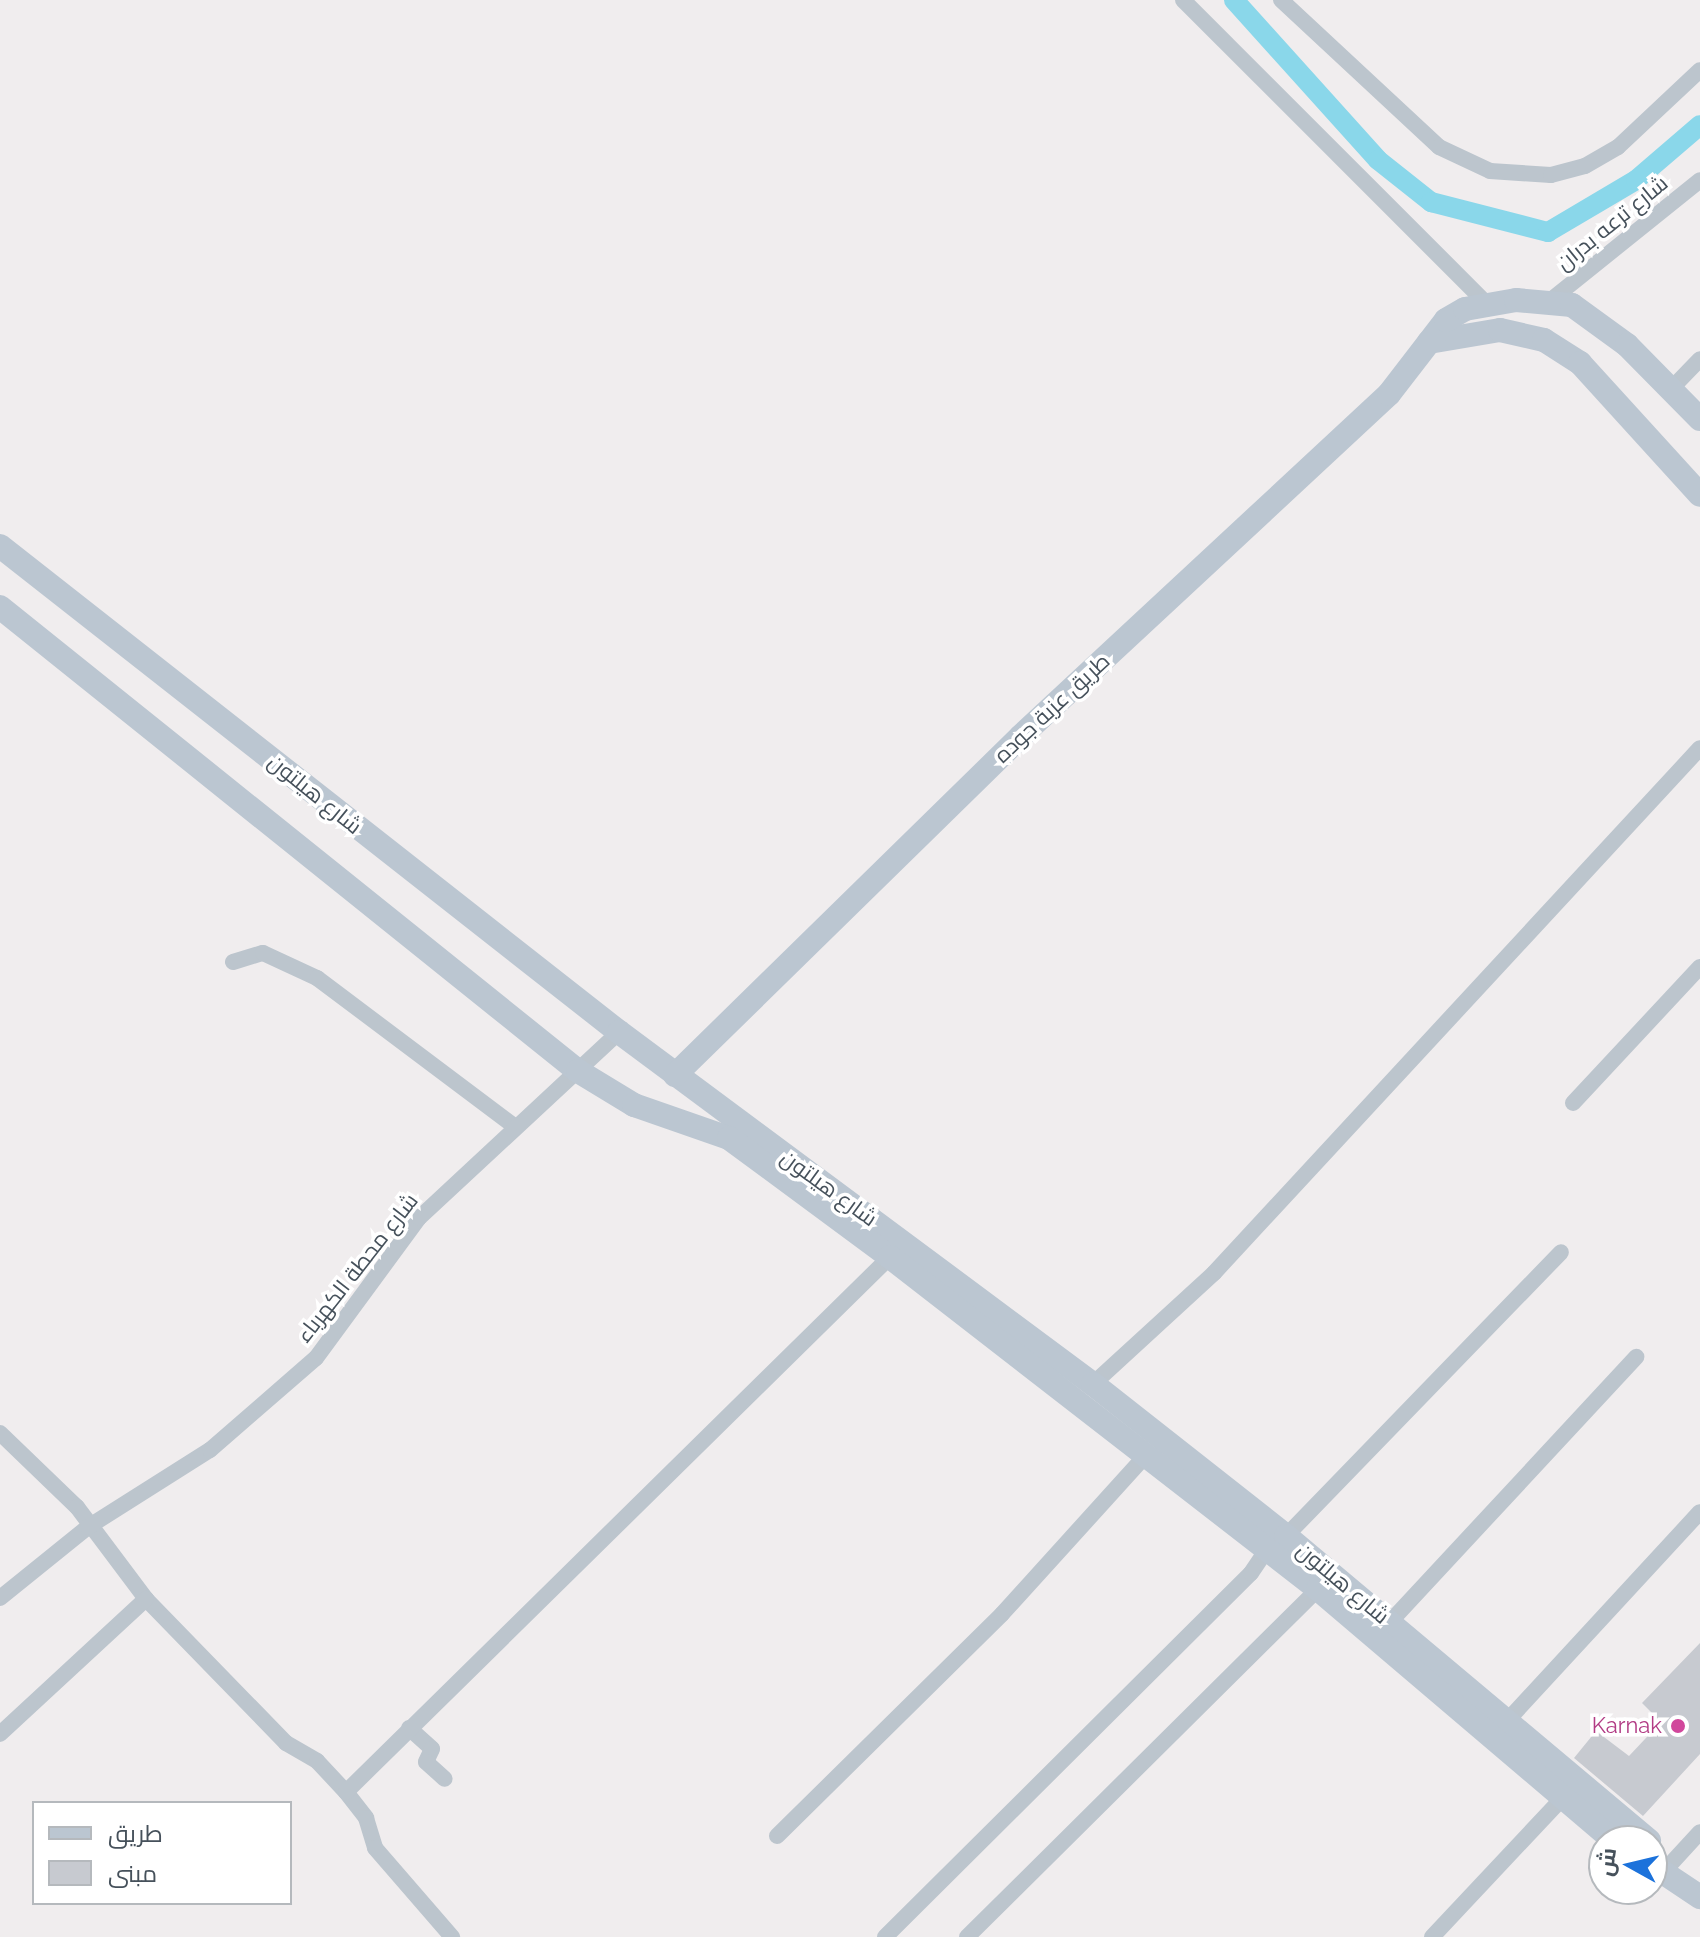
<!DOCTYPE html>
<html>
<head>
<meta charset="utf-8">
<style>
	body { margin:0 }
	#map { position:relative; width:1700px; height:1937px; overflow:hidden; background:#f0edee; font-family:Raleway,Cairo,sans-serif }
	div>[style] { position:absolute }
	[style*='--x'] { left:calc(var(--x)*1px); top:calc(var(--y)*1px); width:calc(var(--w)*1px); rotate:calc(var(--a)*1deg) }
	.canal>* { height:20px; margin:-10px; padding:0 10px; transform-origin:10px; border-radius:10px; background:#8ad7ea }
	.building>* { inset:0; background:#c7cad0 }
	.street>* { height:16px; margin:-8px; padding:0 8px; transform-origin:8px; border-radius:8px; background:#bcc5cd }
	.secondary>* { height:24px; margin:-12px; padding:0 12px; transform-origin:12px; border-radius:12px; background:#bbc6d1 }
	.dots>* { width:22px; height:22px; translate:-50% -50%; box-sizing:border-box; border:4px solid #fff; border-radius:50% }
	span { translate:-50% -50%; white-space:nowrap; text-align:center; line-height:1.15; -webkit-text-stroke:7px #fff; paint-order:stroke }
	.street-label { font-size:22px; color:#46515b }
	.hotel-label { font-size:22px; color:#b23c85 }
	.right { translate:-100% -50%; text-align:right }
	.legend { position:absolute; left:32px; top:1801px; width:260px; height:104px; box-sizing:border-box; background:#fff; border:2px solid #b5b9bd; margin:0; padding:10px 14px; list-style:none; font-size:24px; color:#46515b }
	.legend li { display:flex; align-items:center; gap:16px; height:40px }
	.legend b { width:40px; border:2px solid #b5b9bd }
	.north { position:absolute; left:1588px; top:1825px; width:80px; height:80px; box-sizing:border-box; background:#fff; border:2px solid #b5b9bd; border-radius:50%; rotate:278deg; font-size:22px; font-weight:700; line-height:32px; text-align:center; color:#46515b }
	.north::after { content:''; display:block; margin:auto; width:28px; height:36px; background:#1c72db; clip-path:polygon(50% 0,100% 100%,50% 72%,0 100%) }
</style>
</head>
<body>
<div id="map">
	<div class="canal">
		<i style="--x:1234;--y:0;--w:215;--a:48"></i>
		<i style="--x:1378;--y:160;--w:68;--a:38.4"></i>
		<i style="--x:1431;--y:202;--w:121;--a:14.4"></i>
		<i style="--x:1548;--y:232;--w:102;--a:-30.6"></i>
		<i style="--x:1636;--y:180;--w:84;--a:-40.7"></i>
	</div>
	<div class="building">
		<i style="clip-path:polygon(1700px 1643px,1700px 1754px,1643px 1816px,1574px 1758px,1596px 1731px,1629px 1756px,1661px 1722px,1642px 1703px)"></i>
	</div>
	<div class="street">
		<i style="--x:1183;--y:0;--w:430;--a:45"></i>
		<i style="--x:1281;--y:0;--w:216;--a:42.9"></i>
		<i style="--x:1439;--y:147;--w:56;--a:25.2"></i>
		<i style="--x:1490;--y:171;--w:61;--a:3.8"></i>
		<i style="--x:1551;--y:175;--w:35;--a:-15"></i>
		<i style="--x:1585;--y:166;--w:38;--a:-30"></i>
		<i style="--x:1618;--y:147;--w:112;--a:-43.2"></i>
		<i style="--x:1551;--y:300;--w:191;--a:-38.8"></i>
		<i style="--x:1672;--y:388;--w:40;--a:-46"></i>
		<i style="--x:233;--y:962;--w:31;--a:-17"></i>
		<i style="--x:263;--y:953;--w:60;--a:24.8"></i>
		<i style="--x:317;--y:978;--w:245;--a:36.9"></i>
		<i style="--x:1573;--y:1103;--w:186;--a:-47"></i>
		<i style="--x:1093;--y:1384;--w:164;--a:-42.5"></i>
		<i style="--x:1214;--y:1273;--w:715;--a:-47.21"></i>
		<i style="--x:0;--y:1433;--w:107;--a:43.9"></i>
		<i style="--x:77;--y:1507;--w:115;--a:53.1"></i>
		<i style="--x:146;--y:1599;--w:201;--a:45.8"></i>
		<i style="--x:286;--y:1743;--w:36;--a:30"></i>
		<i style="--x:317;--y:1761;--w:42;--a:46.9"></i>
		<i style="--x:346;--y:1792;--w:33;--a:52"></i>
		<i style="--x:366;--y:1818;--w:31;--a:73"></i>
		<i style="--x:375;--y:1848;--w:118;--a:49.1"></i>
		<i style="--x:1286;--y:1536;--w:395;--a:-45.9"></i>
		<i style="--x:0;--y:1598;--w:113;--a:-38.9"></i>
		<i style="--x:88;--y:1527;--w:144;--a:-32.3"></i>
		<i style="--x:210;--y:1450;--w:140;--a:-41"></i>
		<i style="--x:316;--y:1358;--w:174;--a:-53.7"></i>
		<i style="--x:419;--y:1218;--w:273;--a:-42.9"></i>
		<i style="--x:1390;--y:1622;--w:362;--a:-47.1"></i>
		<i style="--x:1507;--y:1721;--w:284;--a:-47.3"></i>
		<i style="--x:409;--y:1728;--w:31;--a:42"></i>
		<i style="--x:432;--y:1749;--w:14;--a:115"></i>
		<i style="--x:426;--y:1762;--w:25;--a:42"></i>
		<i style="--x:0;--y:1734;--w:199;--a:-42.8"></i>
		<i style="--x:346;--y:1792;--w:773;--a:-44.53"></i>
		<i style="--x:777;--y:1836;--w:316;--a:-44.6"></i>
		<i style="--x:1002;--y:1614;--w:215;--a:-47.8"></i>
		<i style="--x:1666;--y:1869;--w:50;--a:-47.4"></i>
		<i style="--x:885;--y:1937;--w:516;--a:-44.84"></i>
		<i style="--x:1251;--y:1573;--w:29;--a:-56"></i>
		<i style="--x:967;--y:1937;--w:503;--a:-44.76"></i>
		<i style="--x:1432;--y:1937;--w:200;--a:-46.8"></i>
	</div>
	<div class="secondary">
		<i style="--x:1429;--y:342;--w:72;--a:-9.6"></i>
		<i style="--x:1500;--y:330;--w:45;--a:12.8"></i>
		<i style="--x:1544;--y:340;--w:43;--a:32.6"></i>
		<i style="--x:1580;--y:363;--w:178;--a:47.7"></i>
		<i style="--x:0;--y:546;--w:787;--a:38.14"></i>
		<i style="--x:619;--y:1032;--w:590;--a:36.6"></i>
		<i style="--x:1093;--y:1384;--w:246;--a:38.2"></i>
		<i style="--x:1286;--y:1536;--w:474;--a:40"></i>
		<i style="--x:0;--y:607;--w:741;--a:38.76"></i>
		<i style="--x:578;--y:1071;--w:66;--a:31.3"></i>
		<i style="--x:634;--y:1105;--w:101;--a:19.2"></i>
		<i style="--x:729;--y:1138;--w:200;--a:36.5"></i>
		<i style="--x:890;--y:1257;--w:542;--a:37.8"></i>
		<i style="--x:1318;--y:1589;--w:389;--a:40.4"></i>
		<i style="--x:675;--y:1075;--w:484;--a:-44.4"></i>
		<i style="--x:1021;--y:736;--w:502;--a:-42.9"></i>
		<i style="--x:1389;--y:394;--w:93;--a:-52.4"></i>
		<i style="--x:1446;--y:320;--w:22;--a:-30"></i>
		<i style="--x:1465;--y:309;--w:52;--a:-10"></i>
		<i style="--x:1516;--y:300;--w:56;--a:5.1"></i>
		<i style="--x:1572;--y:305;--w:68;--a:36"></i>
		<i style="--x:1627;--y:345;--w:104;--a:45.4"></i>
		<i style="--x:1652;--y:1865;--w:58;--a:33.7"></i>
	</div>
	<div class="dots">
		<i style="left:1678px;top:1726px;background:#d1479c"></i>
	</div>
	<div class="street-label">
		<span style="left:1612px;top:223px;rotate:-39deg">شارع ترعه بدران</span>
		<span style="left:1052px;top:708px;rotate:-43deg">طريق عزبة جوده</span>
		<span style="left:315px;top:794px;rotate:39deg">شارع هيلتون</span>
		<span style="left:829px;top:1188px;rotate:36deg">شارع هيلتون</span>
		<span style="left:357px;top:1268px;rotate:-52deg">شارع محطة الكهرباء</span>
		<span style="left:1343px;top:1583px;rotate:40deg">شارع هيلتون</span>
	</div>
	<div class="hotel-label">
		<span class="right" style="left:1662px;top:1726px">Karnak</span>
	</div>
	<ul class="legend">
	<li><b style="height:10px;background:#bbc6d1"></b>طريق</li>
	<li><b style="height:22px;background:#c7cad0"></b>مبنى</li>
	</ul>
	<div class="north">ش</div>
</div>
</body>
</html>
